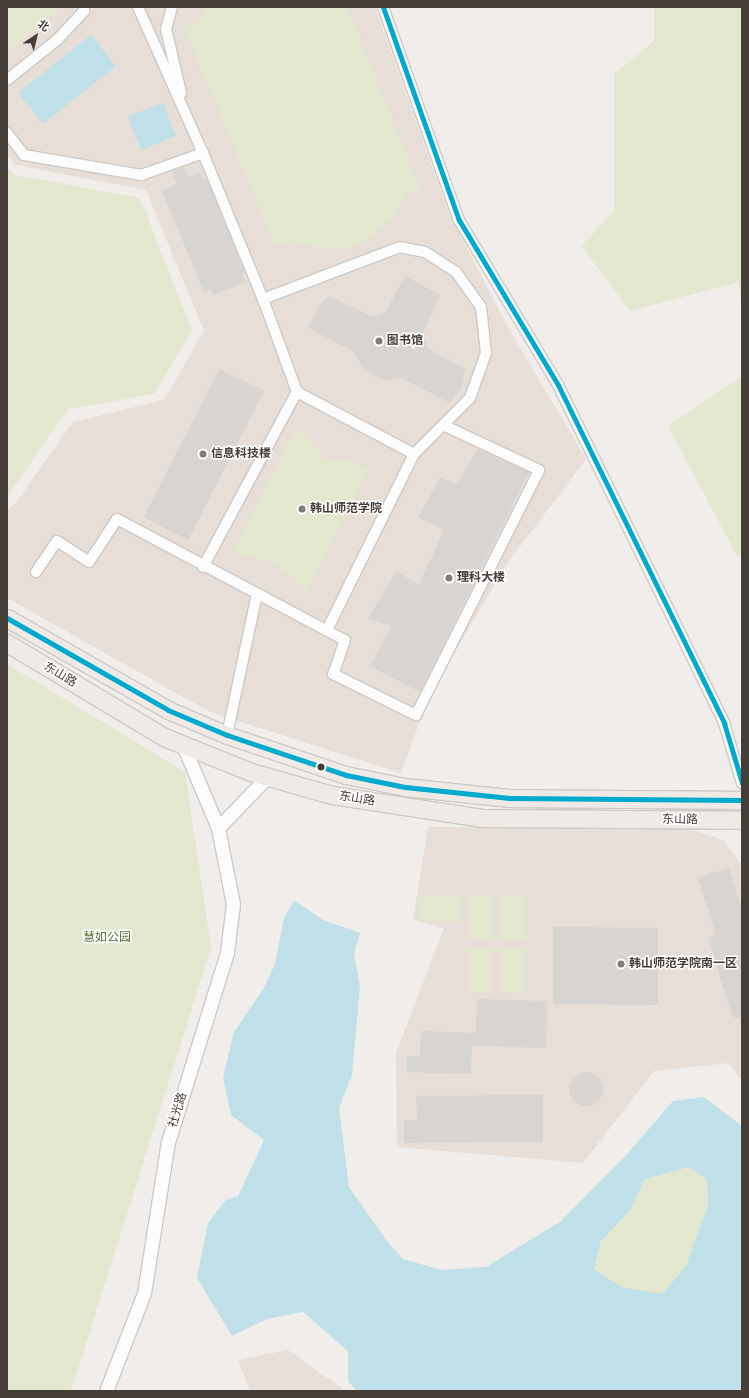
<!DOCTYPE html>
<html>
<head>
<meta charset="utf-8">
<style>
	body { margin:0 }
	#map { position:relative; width:749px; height:1398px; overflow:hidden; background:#f0edea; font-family:Signika,"Noto Sans SC",sans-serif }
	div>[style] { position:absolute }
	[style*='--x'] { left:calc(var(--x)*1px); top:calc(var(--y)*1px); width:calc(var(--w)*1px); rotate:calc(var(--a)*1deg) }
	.education>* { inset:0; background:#e6ded7 }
	.green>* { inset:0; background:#e2e7cd }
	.water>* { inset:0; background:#c0e0e9 }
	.building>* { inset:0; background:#d8d4d1 }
	.round { border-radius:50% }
	.roads { filter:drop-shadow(1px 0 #ccc9c6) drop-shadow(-1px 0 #ccc9c6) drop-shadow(0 1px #ccc9c6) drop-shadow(0 -1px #ccc9c6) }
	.minor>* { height:10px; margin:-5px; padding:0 5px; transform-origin:5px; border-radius:5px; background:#fdfcfc }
	.tertiary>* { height:13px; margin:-6.5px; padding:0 6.5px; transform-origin:6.5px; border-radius:6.5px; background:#fdfcfc }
	.primary>* { height:17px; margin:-8.5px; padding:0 8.5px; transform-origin:8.5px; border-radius:8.5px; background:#efeae5 }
	.bus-1>* { height:5px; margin:-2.5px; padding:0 2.5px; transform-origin:2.5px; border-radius:2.5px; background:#00a9ce }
	.dots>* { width:11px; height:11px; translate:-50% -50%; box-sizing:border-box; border:2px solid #fff; border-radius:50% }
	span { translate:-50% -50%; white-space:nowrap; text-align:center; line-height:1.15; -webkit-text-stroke:3px #fff; paint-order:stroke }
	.poi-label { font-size:12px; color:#453d38; font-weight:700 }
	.left { translate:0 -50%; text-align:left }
	.street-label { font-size:12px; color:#453d38 }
	.park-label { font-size:12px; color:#567031 }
	.frame { position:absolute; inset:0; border:8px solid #453d38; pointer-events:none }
	.north { position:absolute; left:16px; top:16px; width:40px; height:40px; -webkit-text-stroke:3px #fff; paint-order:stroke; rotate:35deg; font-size:11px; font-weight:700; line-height:16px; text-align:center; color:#453d38 }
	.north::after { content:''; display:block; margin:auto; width:14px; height:18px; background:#453d38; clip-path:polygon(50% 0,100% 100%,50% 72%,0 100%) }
</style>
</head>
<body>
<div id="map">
	<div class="education">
		<i style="clip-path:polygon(7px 7px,375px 7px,449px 214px,509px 329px,586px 459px,506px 565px,429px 696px,401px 773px,210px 712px,7px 598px,7px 511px,17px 501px,73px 422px,164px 400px,204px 331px,146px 190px,16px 165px,7px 154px)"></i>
		<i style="clip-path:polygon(428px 827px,688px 829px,724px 840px,742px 866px,742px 1081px,729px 1063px,654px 1071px,583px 1163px,397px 1147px,396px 1053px,444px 928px,413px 920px)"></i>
		<i style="clip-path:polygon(288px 1350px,346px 1391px,250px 1391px,238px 1360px)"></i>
	</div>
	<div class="green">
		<i style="clip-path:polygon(7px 7px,62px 7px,7px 53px)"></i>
		<i style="clip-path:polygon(207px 7px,347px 7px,420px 189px,403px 195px,397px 214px,364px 242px,343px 249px,309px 246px,291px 241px,275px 246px,184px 27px,201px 20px)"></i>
		<i style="clip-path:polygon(654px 7px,742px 7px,742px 303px,738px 282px,630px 311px,581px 246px,614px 212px,614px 74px,654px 41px)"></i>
		<i style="clip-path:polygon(7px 167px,14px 175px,140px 198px,192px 330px,154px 394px,68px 409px,7px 497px)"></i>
		<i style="clip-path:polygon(742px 376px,742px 555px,737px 556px,668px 426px)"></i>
		<i style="clip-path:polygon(296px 430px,308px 437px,327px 461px,354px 462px,370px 468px,307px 592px,273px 562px,232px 553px)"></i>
		<i style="clip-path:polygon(7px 664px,185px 772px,211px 948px,71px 1391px,7px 1391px)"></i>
		<i style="clip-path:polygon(470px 895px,493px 895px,493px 939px,470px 938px)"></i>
		<i style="clip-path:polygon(419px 896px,462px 897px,461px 922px,418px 920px)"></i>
		<i style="clip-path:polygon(502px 896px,526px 896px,526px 940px,502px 940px)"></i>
		<i style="clip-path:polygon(469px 948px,492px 948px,492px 992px,469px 992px)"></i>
		<i style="clip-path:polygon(501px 948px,525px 948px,525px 992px,501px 992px)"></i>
		<i style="clip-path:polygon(689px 1167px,707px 1180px,708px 1204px,686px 1266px,662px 1294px,622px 1287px,594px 1268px,601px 1241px,630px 1211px,645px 1179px)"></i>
	</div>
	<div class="water">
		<i style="clip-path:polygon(91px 35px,116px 66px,43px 124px,18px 93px)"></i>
		<i style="clip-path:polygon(163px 103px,176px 136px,141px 150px,128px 116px)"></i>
		<i style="clip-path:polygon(evenodd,294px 900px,323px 920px,360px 933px,354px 954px,360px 987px,352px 1075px,339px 1108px,349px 1187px,387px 1241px,403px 1259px,441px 1270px,486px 1267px,561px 1221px,628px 1153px,673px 1101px,704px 1097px,742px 1126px,742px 1391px,358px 1391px,348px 1382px,348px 1351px,303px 1312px,267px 1319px,232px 1336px,197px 1278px,208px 1223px,226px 1200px,238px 1196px,264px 1140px,231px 1115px,223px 1077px,234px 1032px,264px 988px,275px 964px,284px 918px,294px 900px,689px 1167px,707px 1180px,708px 1204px,686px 1266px,662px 1294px,622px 1287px,594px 1269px,601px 1241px,630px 1211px,645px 1179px,689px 1167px)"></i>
	</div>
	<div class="building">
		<i style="clip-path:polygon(184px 167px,188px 177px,200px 172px,203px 180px,207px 179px,245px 273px,242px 274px,246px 282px,214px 295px,211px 289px,204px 292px,162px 191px,177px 184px,172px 171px)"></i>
		<i style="clip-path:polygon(405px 276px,440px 295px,423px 333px,427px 348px,465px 369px,462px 387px,450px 403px,402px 378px,384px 380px,372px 375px,361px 365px,354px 352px,309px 328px,317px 308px,329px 296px,373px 317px,385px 313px)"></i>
		<i style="clip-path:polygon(219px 369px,264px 391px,188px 540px,144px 517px)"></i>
		<i style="clip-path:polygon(477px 449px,529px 472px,420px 692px,370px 666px,391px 626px,368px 619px,396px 571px,419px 585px,444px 530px,418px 517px,440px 478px,457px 484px)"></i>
		<i style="clip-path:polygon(729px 868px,742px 910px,742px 1020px,732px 1016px,709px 940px,715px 932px,698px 877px)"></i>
		<i style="clip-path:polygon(553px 927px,658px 928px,658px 1005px,553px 1004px)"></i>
		<i style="clip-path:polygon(477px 999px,547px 1001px,546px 1048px,472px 1046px,471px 1074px,407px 1072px,407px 1056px,420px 1056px,421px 1031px,476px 1033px)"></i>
		<i class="round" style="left:569px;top:1072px;width:34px;height:34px"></i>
		<i style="clip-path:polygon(543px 1095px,543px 1142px,404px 1143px,404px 1121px,417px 1120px,416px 1096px)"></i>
	</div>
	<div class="roads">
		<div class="minor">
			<i style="--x:138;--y:7;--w:160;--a:66"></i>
			<i style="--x:203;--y:153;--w:158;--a:67.7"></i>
			<i style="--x:263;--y:299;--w:99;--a:69.9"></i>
			<i style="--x:297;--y:392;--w:132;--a:27.9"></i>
			<i style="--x:414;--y:454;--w:79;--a:-45"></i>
			<i style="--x:470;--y:398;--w:48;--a:-70.4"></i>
			<i style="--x:486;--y:353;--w:46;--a:-96.2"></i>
			<i style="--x:481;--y:307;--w:43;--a:-125.5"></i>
			<i style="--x:456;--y:272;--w:37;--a:-147"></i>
			<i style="--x:425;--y:252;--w:25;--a:-169"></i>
			<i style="--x:400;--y:247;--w:147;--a:159.2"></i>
			<i style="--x:172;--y:7;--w:23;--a:105"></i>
			<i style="--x:166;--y:29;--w:66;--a:76.8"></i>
			<i style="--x:383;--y:7;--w:226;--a:70.4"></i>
			<i style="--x:459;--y:220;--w:192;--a:59"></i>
			<i style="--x:558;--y:385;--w:377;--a:63.8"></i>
			<i style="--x:724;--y:723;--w:63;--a:73.3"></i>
			<i style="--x:7;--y:80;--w:64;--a:-38.7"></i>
			<i style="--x:57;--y:40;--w:40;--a:-47"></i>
			<i style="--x:84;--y:11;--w:4;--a:-90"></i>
			<i style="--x:7;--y:133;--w:28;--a:52"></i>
			<i style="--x:24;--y:155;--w:119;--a:9.7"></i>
			<i style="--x:141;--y:175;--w:66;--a:-19.5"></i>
			<i style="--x:203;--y:567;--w:199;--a:-61.8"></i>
			<i style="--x:36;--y:572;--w:37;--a:-56"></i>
			<i style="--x:57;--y:541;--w:38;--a:33"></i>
			<i style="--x:89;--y:562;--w:51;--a:-56.9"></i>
			<i style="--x:117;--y:519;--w:258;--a:28"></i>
			<i style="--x:345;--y:640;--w:36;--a:109"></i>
			<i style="--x:333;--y:674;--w:93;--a:26.3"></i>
			<i style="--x:416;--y:715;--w:274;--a:-63.3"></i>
			<i style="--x:539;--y:470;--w:106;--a:-154.9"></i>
			<i style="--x:327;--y:630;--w:196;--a:-63.7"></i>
			<i style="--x:227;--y:735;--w:144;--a:-78"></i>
		</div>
		<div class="tertiary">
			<i style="--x:183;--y:745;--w:90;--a:67.1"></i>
			<i style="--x:218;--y:828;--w:71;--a:-46.1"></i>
			<i style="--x:106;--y:1391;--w:105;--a:-68.8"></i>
			<i style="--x:144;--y:1293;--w:153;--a:-81"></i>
			<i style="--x:168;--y:1142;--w:199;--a:-72.7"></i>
			<i style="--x:227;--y:952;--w:48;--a:-82.9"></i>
			<i style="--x:233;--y:904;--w:77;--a:-101.2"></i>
		</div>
		<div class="primary">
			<i style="--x:7;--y:618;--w:185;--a:29.7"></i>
			<i style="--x:168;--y:710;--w:64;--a:23"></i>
			<i style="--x:227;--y:735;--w:126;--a:18.6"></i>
			<i style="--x:346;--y:775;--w:60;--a:11.5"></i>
			<i style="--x:405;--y:787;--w:105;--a:6"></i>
			<i style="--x:509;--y:798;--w:233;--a:0.5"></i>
			<i style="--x:7;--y:643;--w:183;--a:30.9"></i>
			<i style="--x:164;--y:737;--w:94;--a:21.9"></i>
			<i style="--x:251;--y:772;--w:84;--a:15.9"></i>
			<i style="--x:332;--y:795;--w:152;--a:8.7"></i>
			<i style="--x:482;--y:818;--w:260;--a:0.4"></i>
		</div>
	</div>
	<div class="bus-1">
		<i style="--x:383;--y:7;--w:226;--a:70.4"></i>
		<i style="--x:459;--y:220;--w:192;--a:59"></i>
		<i style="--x:558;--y:385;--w:377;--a:63.8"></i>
		<i style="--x:724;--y:723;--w:63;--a:73.3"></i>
		<i style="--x:7;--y:618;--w:185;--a:29.7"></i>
		<i style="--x:168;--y:710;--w:64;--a:23"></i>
		<i style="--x:227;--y:735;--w:126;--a:18.6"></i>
		<i style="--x:346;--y:775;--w:60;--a:11.5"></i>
		<i style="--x:405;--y:787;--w:105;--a:6"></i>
		<i style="--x:509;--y:798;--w:233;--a:0.5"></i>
	</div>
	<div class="dots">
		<i style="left:379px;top:341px;background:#817b76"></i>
		<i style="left:203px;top:454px;background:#817b76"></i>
		<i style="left:302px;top:509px;background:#817b76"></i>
		<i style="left:449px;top:578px;background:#817b76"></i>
		<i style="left:321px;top:767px;background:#453d38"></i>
		<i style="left:621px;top:964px;background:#817b76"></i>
	</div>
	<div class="poi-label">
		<span class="left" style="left:387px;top:341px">图书馆</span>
		<span class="left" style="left:211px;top:454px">信息科技楼</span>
		<span class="left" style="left:310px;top:509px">韩山师范学院</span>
		<span class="left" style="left:457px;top:578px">理科大楼</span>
		<span class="left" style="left:629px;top:964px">韩山师范学院南一区</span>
	</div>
	<div class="street-label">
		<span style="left:60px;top:675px;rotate:31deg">东山路</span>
		<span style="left:357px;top:799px;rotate:9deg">东山路</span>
		<span style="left:680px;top:820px;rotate:1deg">东山路</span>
		<span style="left:178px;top:1110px;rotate:-73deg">社光路</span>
	</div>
	<div class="park-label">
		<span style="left:107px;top:938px">慧如公园</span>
	</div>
	<div class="frame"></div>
	<div class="north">北</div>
</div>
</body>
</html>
